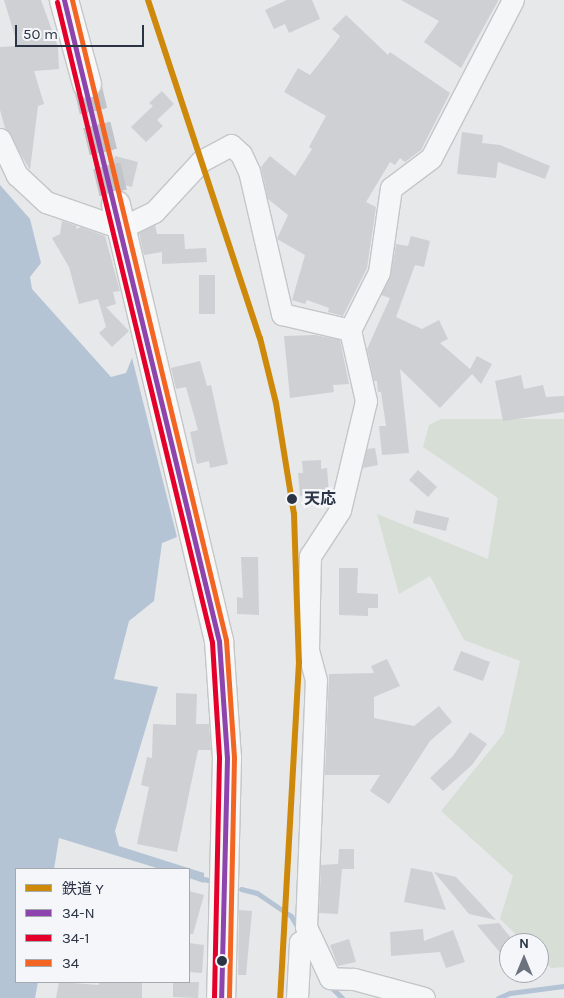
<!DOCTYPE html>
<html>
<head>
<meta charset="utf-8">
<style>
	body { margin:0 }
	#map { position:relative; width:564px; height:998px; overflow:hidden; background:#e6e8ea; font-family:Karla,"Noto Sans JP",sans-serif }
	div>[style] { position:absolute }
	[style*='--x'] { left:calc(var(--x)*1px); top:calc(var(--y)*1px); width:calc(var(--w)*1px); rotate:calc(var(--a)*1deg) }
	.green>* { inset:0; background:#d6ded6 }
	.water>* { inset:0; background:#b4c4d5 }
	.stream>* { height:5px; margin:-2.5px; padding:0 2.5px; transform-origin:2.5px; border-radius:2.5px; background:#b4c4d5 }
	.building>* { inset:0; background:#ced0d3 }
	.highway-tunnel>* { height:28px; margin-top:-14px; transform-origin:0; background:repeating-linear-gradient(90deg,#c1c4c9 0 28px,transparent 0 42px) }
	.roads { filter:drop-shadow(1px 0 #c4c6c8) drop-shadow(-1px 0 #c4c6c8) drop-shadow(0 1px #c4c6c8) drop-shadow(0 -1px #c4c6c8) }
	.minor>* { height:21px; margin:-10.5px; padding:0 10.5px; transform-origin:10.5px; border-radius:10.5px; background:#f5f6f7 }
	.highway>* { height:28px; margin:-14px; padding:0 14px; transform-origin:14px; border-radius:14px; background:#f8f8f8 }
	.bus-1>* { height:5px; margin:-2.5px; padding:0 2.5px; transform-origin:2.5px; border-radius:2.5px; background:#8e44ad }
	.bus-2>* { height:5px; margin:-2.5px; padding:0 2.5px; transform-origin:2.5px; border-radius:2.5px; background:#e4002b }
	.bus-3>* { height:5px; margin:-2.5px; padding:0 2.5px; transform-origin:2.5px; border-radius:2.5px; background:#f26522 }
	.rail-1>* { height:6px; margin:-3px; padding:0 3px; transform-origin:3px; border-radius:3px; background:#ce890a }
	.dots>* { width:14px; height:14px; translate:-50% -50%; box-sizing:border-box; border:2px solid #f4f6f9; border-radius:50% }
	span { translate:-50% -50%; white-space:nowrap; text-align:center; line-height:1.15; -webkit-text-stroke:5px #f4f6f9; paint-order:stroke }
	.stop-label { font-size:16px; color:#2b3445; font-weight:700 }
	.left { translate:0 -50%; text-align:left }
	.legend { position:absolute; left:15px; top:868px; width:175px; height:115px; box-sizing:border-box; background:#f4f6f9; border:1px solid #a4a8b1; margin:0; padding:6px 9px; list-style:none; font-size:15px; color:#2b3445 }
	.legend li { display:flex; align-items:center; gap:10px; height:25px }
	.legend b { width:25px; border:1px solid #a4a8b1 }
	.north { position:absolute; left:499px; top:933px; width:50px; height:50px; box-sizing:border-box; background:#f4f6f9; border:1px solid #a4a8b1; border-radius:50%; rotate:0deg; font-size:14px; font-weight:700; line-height:20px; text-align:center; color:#2b3445 }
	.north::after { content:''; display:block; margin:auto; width:18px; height:22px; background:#6c737f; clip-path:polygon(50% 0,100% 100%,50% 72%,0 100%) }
	.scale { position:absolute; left:15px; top:25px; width:129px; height:22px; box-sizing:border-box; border:2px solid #2b3445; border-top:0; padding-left:6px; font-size:15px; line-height:18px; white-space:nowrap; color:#2b3445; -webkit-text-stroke:4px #f4f6f9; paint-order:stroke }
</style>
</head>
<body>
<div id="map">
	<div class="green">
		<i style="clip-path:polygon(441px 419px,564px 419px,564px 967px,551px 968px,539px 957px,539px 943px,525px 943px,500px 919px,513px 876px,441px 811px,504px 733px,520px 661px,464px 640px,430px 576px,399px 594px,377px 514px,488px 559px,498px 498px,423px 447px,429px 425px)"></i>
	</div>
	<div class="water">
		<i style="clip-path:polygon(0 185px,30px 219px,41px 263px,30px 277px,32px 289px,111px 377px,126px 373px,132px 358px,177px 537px,162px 543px,154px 601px,129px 621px,114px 679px,158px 687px,115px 831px,119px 846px,204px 873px,204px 883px,189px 878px,189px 869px,160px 869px,59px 838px,54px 869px,16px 869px,16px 982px,38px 982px,35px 998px,0 998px)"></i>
	</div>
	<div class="stream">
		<i style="--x:204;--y:879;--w:4;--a:14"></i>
		<i style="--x:241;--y:889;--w:16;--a:14"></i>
		<i style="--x:257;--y:893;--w:41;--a:34.1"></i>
		<i style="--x:291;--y:916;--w:14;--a:60"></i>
		<i style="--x:328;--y:984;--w:20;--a:45"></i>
		<i style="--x:498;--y:998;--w:13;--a:-23"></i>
		<i style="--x:510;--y:993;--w:54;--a:-7.4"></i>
	</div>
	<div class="building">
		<i style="clip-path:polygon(4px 0,41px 0,58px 47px,59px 69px,34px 71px,44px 104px,38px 106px,30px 170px,5px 128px,0 110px,0 47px,18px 46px)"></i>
		<i style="clip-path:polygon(287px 0,312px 0,320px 19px,289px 33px,285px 24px,274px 29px,265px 10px)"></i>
		<i style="clip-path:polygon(401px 0,498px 0,498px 1px,461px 68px,424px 42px,439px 21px)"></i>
		<i style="clip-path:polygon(346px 15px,388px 55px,390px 52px,450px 93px,421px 150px,405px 162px,400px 158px,395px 165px,390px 162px,366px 202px,376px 207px,367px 268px,343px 316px,328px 312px,329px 308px,307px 300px,305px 304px,292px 300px,305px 255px,277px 239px,288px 215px,268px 199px,261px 167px,270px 156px,295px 176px,312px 149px,309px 147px,326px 116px,284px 92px,298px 68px,310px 75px,336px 42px,340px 36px,332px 29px)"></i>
		<i style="clip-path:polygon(162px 91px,174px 104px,157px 120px,163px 126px,146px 142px,131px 127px,153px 106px,149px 103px)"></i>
		<i style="clip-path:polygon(462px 132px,483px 135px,482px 143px,500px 145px,550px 166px,545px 179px,498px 162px,496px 178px,457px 174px)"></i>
		<i style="clip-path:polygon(115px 156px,138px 162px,132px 187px,109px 181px)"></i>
		<i style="clip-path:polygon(62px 221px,77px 226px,76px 229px,81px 227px,105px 236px,120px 291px,113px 292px,116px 304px,106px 307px,129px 331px,112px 347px,99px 333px,106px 327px,98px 299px,79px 304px,69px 267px,52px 238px,60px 234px)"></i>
		<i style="clip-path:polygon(155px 225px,157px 234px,184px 234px,185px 249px,206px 248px,207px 262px,162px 264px,162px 252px,144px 255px,139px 233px)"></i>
		<i style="clip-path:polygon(411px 236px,430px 241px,424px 267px,415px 265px,396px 317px,422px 329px,439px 320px,448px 339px,440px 343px,470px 369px,477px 356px,492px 364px,481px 384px,472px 374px,440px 408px,400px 369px,409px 453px,382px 455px,379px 426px,386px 426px,381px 392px,378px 392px,377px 381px,374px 381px,367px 349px,390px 298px,381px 295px,391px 274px,396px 244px,408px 246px)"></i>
		<i style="clip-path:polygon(199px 275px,215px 275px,215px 314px,199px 314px)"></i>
		<i style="clip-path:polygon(315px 335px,340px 340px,349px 384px,333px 385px,334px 392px,290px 398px,284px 336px)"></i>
		<i style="clip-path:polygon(200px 361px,207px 386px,211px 385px,228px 464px,210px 468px,209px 461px,197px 464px,190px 432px,198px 430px,186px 387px,176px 389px,171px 368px)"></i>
		<i style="clip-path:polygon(521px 375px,524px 389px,543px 385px,546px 397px,564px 396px,564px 412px,503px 421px,495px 381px)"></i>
		<i style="clip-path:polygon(375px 448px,378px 465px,363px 468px,367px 449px)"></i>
		<i style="clip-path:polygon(321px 460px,321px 469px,327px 468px,329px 494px,300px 496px,298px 473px,303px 473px,302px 461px)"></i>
		<i style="clip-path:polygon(418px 470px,437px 487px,428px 497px,409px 480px)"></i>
		<i style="clip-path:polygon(416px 510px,449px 518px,446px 531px,413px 523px)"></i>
		<i style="clip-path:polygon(241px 557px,258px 557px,259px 615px,237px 614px,237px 597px,243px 598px)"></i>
		<i style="clip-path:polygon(339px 568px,358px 568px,357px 593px,378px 594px,378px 608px,368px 608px,368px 616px,339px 615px)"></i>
		<i style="clip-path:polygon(461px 651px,490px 662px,483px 681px,453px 670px)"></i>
		<i style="clip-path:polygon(387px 659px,400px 686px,374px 697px,374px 718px,414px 726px,439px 706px,452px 722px,430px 741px,389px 804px,370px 791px,380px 775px,325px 775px,329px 674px,374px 673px,371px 666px)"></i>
		<i style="clip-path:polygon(176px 693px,197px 694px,196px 724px,209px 724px,211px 750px,198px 750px,177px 852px,137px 844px,149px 787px,141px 785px,147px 757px,152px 758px,153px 724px,176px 725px)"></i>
		<i style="clip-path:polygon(470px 732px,487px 744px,472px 765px,443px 791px,430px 778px,453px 756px)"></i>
		<i style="clip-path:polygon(339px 849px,354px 849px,354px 869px,342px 869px,338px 914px,319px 913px,321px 865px,338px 864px)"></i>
		<i style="clip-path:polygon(411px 868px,432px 872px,446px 910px,404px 902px)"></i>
		<i style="clip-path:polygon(434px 872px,456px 877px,496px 920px,469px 914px)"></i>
		<i style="clip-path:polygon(189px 891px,204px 895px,193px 934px,189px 934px)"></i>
		<i style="clip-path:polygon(239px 910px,252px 911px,246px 975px,238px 975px)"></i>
		<i style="clip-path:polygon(499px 923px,515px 943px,509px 943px,509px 949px,502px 955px,477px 925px)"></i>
		<i style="clip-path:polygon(423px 929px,424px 941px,453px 930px,465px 962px,446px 968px,440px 952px,391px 956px,390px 932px)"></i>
		<i style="clip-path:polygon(349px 939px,356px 962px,338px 966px,330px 945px)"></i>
		<i style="clip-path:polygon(189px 943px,204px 945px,202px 973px,189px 972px)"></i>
		<i style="clip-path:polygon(59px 982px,99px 985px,99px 982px,142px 982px,142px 998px,56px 998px)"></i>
		<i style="clip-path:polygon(173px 982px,199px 982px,198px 998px,173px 997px)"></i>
	</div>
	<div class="highway-tunnel">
		<i style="--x:87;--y:84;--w:124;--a:76.5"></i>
	</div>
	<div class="roads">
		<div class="minor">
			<i style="--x:0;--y:139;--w:40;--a:65"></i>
			<i style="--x:17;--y:175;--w:40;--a:43"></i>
			<i style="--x:46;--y:202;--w:79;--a:19.1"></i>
			<i style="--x:121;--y:228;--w:37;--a:-26"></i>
			<i style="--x:154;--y:212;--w:69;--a:-47.3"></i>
			<i style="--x:201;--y:161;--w:34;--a:-28"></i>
			<i style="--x:231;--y:145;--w:13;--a:42"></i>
			<i style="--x:241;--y:154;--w:19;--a:65"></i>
			<i style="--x:249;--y:171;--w:147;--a:77"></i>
			<i style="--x:282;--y:314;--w:70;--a:13.2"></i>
			<i style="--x:297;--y:998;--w:56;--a:-86.9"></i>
			<i style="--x:300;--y:942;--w:11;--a:-27"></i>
			<i style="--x:424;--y:998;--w:73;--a:-164.8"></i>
			<i style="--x:354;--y:979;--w:24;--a:-178"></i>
			<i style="--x:330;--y:978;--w:56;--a:-115.2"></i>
			<i style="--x:306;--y:927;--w:247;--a:-87.7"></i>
			<i style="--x:316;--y:680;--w:31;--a:-105"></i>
			<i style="--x:308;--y:650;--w:94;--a:-88.8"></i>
			<i style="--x:310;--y:556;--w:55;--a:-56.9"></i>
			<i style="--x:340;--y:510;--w:112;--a:-76.6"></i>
			<i style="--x:366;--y:401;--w:73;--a:-102.7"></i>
			<i style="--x:350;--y:330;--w:65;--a:-63.4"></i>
			<i style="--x:379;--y:272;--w:85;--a:-81.9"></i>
			<i style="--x:391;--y:188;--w:50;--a:-36.9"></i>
			<i style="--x:431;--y:158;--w:178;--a:-62.6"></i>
		</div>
		<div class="highway">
			<i style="--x:64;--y:0;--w:87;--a:74.7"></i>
			<i style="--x:116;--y:205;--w:448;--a:76.7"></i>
			<i style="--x:219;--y:641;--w:117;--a:86.1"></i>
			<i style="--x:227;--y:758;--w:240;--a:91.4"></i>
		</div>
	</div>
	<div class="bus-1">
		<i style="--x:64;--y:0;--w:659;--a:76.41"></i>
		<i style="--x:219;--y:641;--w:117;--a:86.1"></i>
		<i style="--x:227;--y:758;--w:240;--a:91.4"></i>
	</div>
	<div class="bus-2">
		<i style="--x:57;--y:2;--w:659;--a:76.39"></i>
		<i style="--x:212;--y:642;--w:116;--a:86.5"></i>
		<i style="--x:219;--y:758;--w:240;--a:91.2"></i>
	</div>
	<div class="bus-3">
		<i style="--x:72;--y:0;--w:658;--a:76.47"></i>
		<i style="--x:226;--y:640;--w:118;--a:86.1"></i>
		<i style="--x:234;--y:758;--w:240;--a:91.2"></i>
	</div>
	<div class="rail-1">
		<i style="--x:148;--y:0;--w:356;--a:71.7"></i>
		<i style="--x:260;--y:338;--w:67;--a:76.2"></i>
		<i style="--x:276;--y:403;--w:112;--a:80.8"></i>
		<i style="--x:294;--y:514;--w:148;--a:88.1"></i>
		<i style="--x:299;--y:662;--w:337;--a:93.2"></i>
	</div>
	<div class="dots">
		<i style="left:292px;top:499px;background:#2b3445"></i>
		<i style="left:222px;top:961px;background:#2b3445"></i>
	</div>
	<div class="stop-label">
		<span class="left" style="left:304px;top:499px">天応</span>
	</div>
	<ul class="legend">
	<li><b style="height:6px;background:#ce890a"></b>鉄道 Y</li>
	<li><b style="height:6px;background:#8e44ad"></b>34-N</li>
	<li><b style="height:6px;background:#e4002b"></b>34-1</li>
	<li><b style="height:6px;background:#f26522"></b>34</li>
	</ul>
	<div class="north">N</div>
	<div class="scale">50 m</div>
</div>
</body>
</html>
